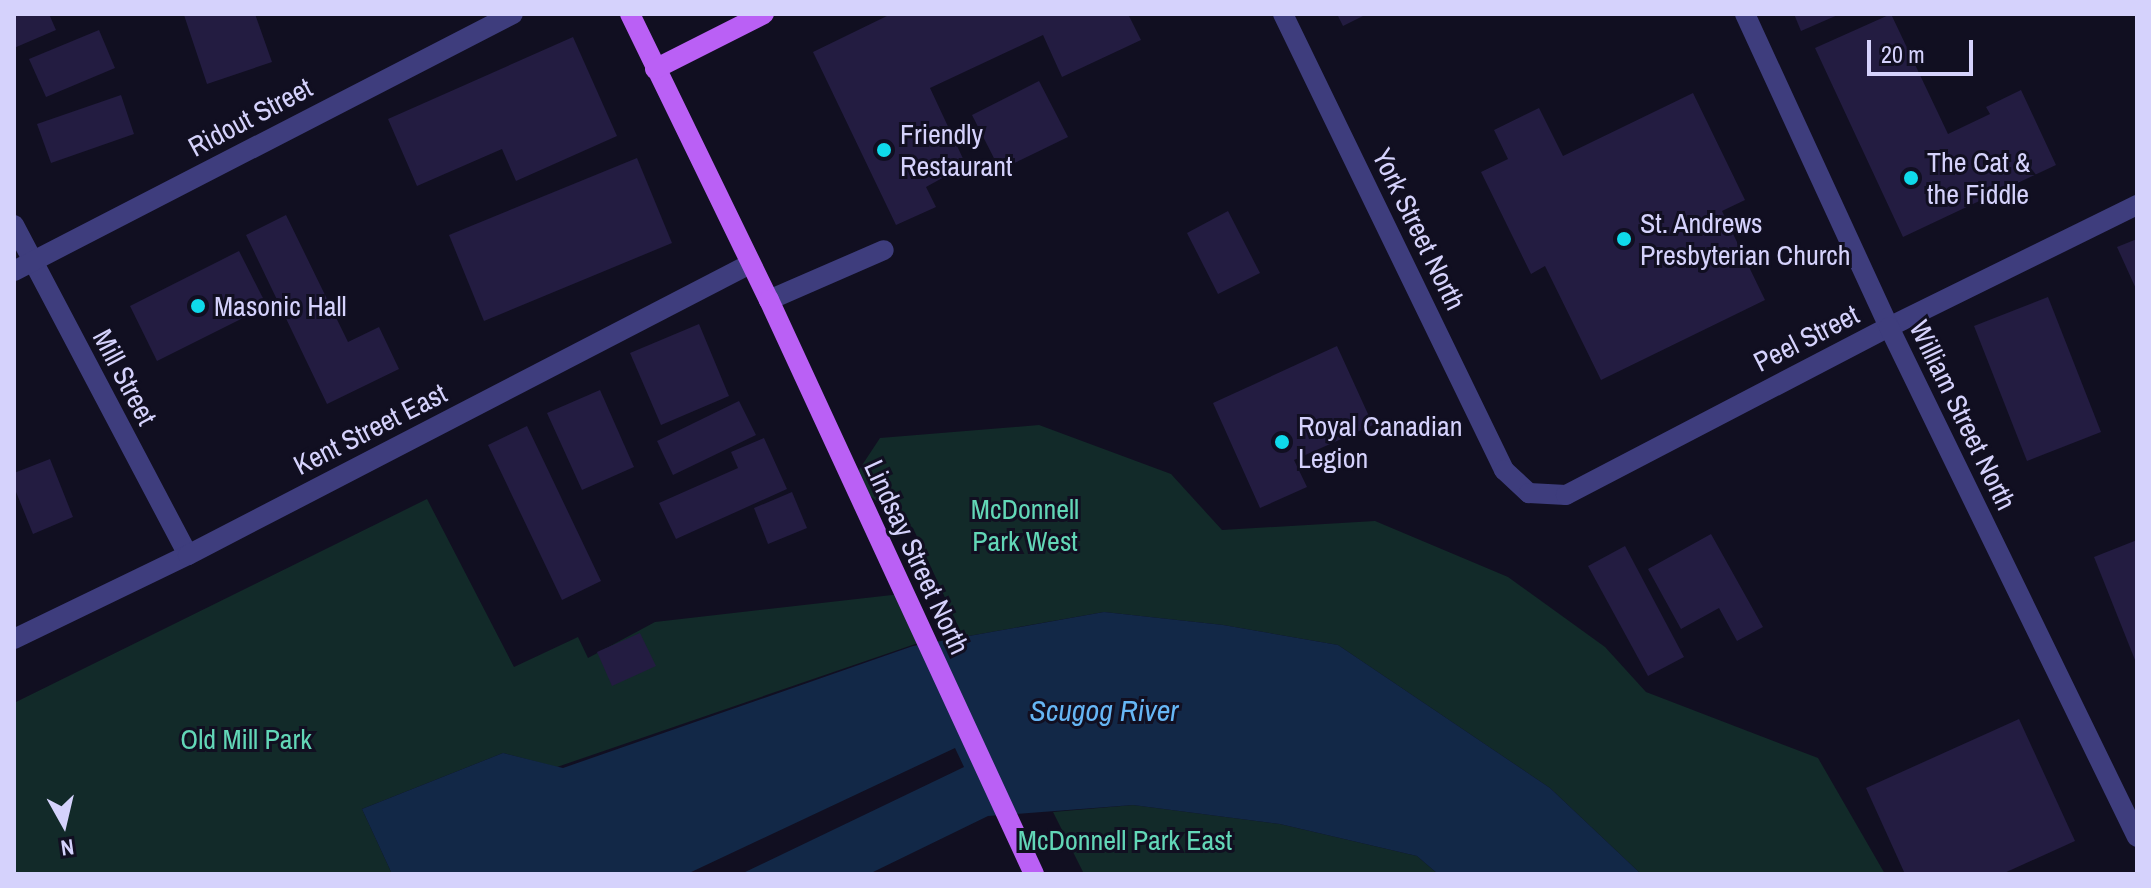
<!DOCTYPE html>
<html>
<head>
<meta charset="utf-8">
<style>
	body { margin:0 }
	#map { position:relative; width:2151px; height:888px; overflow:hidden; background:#110f21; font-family:"Archivo Narrow",sans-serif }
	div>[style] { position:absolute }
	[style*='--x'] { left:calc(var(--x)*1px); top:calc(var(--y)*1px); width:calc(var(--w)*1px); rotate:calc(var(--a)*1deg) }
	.green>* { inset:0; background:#122a29 }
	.water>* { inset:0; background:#122847 }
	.building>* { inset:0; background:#231c41 }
	.minor>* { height:20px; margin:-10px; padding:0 10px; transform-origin:10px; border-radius:10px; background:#3e3d7d }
	.major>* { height:20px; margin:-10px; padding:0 10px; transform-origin:10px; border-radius:10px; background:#ba60f5 }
	.dots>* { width:22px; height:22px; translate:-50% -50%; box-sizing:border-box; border:4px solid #110f21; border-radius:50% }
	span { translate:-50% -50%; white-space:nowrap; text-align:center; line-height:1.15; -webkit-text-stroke:6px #110f21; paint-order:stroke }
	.street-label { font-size:28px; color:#d5d2fc }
	.poi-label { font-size:28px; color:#d5d2fc }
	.left { translate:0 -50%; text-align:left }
	.park-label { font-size:28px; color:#62d7b7 }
	.water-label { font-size:30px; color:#66b6f5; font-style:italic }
	.frame { position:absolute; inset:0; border:16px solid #d5d2fc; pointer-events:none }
	.north { position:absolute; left:24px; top:784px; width:80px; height:80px; -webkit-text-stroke:6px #110f21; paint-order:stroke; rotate:172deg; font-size:22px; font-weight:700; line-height:32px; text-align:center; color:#d5d2fc }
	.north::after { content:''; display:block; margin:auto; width:28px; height:36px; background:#d5d2fc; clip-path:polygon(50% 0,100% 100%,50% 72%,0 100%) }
	.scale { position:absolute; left:1867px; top:40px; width:106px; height:36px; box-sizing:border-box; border:4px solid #d5d2fc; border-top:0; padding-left:10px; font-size:24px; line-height:28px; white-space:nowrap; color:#d5d2fc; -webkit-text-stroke:6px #110f21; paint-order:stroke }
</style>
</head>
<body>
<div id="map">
	<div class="green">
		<i style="clip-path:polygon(1039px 425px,1171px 474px,1222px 530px,1375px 521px,1508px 577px,1605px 647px,1646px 692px,1818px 758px,1885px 874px,1641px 874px,1550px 788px,1338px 645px,1223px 625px,1104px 612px,963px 637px,913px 528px,851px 482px,880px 438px)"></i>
		<i style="clip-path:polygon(427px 499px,514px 667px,578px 637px,588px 658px,655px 622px,901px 594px,924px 641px,557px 767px,503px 753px,362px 809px,392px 874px,14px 874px,14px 703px)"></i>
		<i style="clip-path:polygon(1133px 805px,1280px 824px,1417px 856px,1438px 874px,1084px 874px,1053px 812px)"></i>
	</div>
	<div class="water">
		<i style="clip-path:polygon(1104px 612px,1223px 625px,1338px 645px,1550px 788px,1641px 874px,1438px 874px,1417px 856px,1280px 824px,1133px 805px,988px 816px,869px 874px,741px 874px,964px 767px,955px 748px,687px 874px,392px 874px,362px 809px,503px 753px,563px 768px,913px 646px)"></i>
	</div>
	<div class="building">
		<i style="clip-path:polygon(14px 14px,49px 14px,56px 30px,14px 48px)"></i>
		<i style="clip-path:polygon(255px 14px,272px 62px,207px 84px,184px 15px)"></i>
		<i style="clip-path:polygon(891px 14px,1128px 14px,1141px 40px,1062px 77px,1043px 35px,930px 88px,966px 165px,926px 187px,936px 207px,896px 225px,813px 52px)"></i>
		<i style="clip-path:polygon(1337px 14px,1367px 14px,1343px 26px)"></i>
		<i style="clip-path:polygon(1794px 14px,1840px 14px,1801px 31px)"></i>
		<i style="clip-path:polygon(1891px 14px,1948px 134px,1990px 114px,1986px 107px,2021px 90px,2056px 165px,1903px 237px,1815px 48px)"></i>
		<i style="clip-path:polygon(99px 30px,115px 68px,46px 97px,29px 59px)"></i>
		<i style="clip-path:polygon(573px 37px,617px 136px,516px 181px,502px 149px,417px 186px,388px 119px)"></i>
		<i style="clip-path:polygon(1039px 81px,1068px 137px,1000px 170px,972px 115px)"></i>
		<i style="clip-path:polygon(1693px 93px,1745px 200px,1722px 211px,1765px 300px,1601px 380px,1545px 266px,1531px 274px,1481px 172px,1508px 159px,1494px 130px,1539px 108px,1563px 156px)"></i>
		<i style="clip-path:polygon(121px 95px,134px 134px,51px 163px,37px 124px)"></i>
		<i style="clip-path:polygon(637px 158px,672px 243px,484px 321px,449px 235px)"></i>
		<i style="clip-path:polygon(1228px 211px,1260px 273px,1218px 294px,1187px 233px)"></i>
		<i style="clip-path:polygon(286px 215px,348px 342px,379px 327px,399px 369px,327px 404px,246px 235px)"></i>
		<i style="clip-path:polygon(2137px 239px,2137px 291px,2117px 247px)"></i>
		<i style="clip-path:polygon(239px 251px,267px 306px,157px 361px,130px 306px)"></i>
		<i style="clip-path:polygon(2048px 297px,2101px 432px,2027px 461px,1974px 326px)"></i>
		<i style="clip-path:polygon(699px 324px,729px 396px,661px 425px,630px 353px)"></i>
		<i style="clip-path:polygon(1337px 346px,1373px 425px,1294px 460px,1307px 487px,1260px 508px,1213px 403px)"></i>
		<i style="clip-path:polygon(600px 390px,634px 467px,582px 490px,547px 413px)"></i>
		<i style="clip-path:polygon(739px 401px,756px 435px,673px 475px,657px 441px)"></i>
		<i style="clip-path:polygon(527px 426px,601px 581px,562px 600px,488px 445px)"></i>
		<i style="clip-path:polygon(764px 438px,787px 489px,676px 539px,659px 503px,738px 468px,731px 452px)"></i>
		<i style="clip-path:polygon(50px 459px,73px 517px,33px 534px,14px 487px,14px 473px)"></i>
		<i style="clip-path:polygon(792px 492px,807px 528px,768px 544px,754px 508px)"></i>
		<i style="clip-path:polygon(1711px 534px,1763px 627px,1737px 641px,1719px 608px,1681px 629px,1648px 569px)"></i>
		<i style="clip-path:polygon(2137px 540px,2137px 665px,2094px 557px)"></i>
		<i style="clip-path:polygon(1625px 546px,1684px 657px,1648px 676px,1588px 566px)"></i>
		<i style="clip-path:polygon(640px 633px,656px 666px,612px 686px,597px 652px)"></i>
		<i style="clip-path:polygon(2019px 719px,2075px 841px,2002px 874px,1905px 874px,1866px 788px)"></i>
	</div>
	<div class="minor">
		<i style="--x:1283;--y:14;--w:507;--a:64.14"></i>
		<i style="--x:1504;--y:470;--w:34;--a:43"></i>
		<i style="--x:1529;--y:493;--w:37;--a:3"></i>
		<i style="--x:1566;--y:495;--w:364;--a:-27.5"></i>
		<i style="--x:1889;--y:327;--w:276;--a:-26.2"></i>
		<i style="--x:1745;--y:14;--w:345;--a:65.3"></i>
		<i style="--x:1889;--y:327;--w:567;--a:64.07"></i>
		<i style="--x:14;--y:225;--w:373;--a:62.2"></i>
		<i style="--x:14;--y:271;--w:561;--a:-27.25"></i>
		<i style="--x:769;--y:300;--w:125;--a:-23.5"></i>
		<i style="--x:14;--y:639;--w:193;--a:-25.8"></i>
		<i style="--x:188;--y:555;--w:633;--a:-27.37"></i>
	</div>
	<div class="major">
		<i style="--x:630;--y:14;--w:318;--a:64.1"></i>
		<i style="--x:769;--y:300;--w:632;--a:65.22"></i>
		<i style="--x:655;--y:69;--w:122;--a:-26.8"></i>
	</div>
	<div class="dots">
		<i style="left:884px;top:150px;background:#0fdaeb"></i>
		<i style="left:1911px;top:178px;background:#0fdaeb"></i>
		<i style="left:1624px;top:239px;background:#0fdaeb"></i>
		<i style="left:198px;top:306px;background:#0fdaeb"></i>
		<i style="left:1282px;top:442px;background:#0fdaeb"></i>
	</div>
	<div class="street-label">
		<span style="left:250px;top:117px;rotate:-28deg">Ridout Street</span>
		<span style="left:1419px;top:229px;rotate:64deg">York Street North</span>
		<span style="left:1806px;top:338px;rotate:-27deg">Peel Street</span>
		<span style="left:125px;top:377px;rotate:62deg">Mill Street</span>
		<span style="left:1963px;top:415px;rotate:64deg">William Street North</span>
		<span style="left:370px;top:429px;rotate:-27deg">Kent Street East</span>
		<span style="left:917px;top:557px;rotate:65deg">Lindsay Street North</span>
	</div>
	<div class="poi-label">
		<span class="left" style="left:900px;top:150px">Friendly<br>Restaurant</span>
		<span class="left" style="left:1927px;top:178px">The Cat &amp;<br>the Fiddle</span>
		<span class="left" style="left:1640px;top:239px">St. Andrews<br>Presbyterian Church</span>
		<span class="left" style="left:214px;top:306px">Masonic Hall</span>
		<span class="left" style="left:1298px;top:442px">Royal Canadian<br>Legion</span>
	</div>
	<div class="park-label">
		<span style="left:1025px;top:525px">McDonnell<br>Park West</span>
		<span style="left:246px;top:739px">Old Mill Park</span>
		<span style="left:1125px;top:840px">McDonnell Park East</span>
	</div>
	<div class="water-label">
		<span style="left:1104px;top:710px">Scugog River</span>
	</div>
	<div class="frame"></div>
	<div class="north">N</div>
	<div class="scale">20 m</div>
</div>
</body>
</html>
